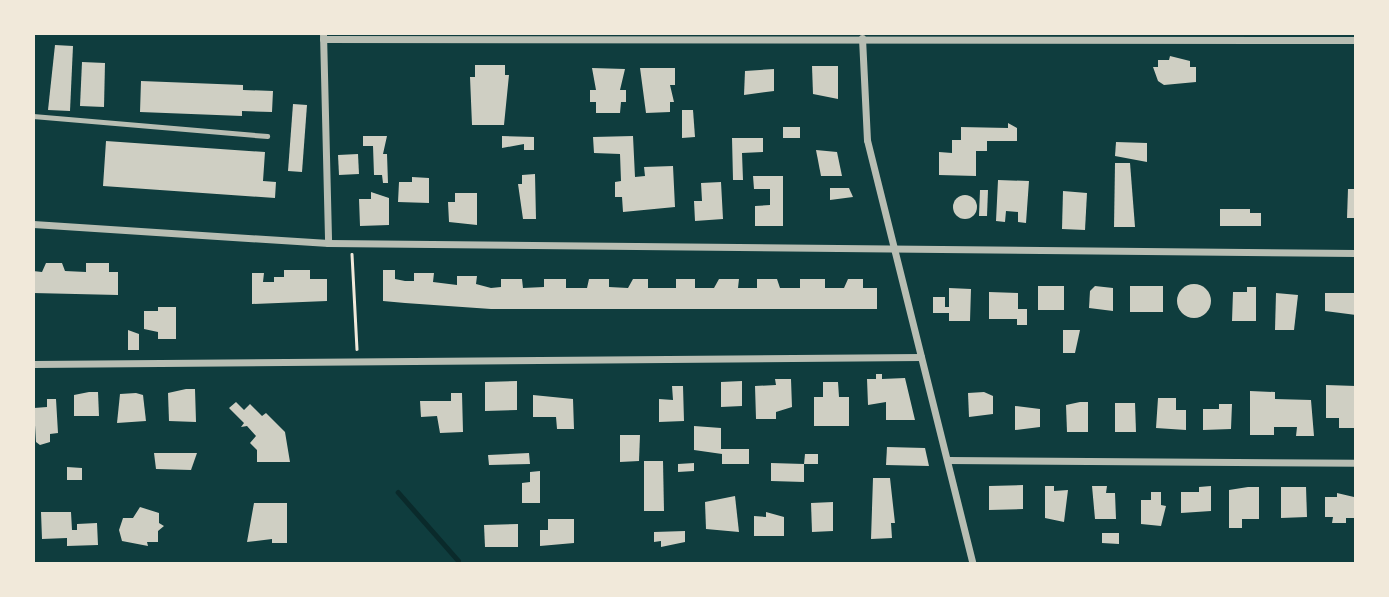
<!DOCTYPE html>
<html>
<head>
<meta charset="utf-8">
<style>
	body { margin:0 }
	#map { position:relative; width:1389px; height:597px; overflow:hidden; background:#0f3d3e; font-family:Mulish,sans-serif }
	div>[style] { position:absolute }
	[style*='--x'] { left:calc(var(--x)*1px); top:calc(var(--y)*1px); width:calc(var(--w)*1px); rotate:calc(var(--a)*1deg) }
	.stream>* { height:4.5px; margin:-2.25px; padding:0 2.25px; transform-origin:2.25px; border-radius:2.25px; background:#0a2a2b }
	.building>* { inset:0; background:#cfcfc3 }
	.round { border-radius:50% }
	.path>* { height:2.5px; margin:-1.25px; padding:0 1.25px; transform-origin:1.25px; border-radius:1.25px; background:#f1e9da }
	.service>* { height:4.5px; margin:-2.25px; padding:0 2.25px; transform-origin:2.25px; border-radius:2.25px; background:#b8beb3 }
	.minor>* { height:7px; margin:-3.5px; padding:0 3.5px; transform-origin:3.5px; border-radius:3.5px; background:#b8beb3 }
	span { translate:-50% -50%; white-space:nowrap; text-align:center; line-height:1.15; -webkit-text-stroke:6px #f1e9da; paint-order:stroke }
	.frame { position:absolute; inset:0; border:35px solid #f1e9da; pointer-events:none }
</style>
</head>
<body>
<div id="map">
	<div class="stream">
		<i style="--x:398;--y:492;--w:91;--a:48.6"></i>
	</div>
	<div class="building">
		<i style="clip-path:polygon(55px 45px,73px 46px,70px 111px,48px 110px)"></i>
		<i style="clip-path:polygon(1170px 56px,1190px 61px,1190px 67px,1196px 67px,1196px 82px,1164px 85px,1158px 81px,1153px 67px,1158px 67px,1158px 60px,1169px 60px)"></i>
		<i style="clip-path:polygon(82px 62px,105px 63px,104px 107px,80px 106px)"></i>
		<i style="clip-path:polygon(475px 65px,505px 65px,505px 75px,509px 75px,504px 125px,472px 125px,470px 77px,475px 77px)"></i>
		<i style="clip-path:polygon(812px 66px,838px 66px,838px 99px,813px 94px)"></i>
		<i style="clip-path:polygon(592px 68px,625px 69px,620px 90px,626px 90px,626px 102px,621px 102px,620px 113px,596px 113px,596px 102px,590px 102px,590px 90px,596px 90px)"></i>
		<i style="clip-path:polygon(640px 68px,675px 68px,675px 85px,670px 85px,674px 102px,670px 102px,670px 112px,646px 113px)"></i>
		<i style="clip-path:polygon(774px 69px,774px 91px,744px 95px,745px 71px)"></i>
		<i style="clip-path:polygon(141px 81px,243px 85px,243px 90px,273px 91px,272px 112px,242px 111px,242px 116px,140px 112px)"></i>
		<i style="clip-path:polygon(293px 104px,307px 105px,302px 172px,288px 171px)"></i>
		<i style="clip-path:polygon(682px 110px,693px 110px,695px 137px,682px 138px)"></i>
		<i style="clip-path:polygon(1008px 123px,1017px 128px,1017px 141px,987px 141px,987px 151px,976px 151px,976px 176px,939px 175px,939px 152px,952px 153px,952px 140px,961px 140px,961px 127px,1008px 128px)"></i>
		<i style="clip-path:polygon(783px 127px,800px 127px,800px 138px,783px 138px)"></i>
		<i style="clip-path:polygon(363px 136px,387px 136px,383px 154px,387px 154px,388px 183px,383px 183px,382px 175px,374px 175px,373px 146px,363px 146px)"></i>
		<i style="clip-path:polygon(502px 136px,534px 137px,534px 150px,524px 150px,524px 144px,502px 148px)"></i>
		<i style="clip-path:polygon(633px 136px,635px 177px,645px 176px,644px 167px,673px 166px,675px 207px,623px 212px,622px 197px,615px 197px,615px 182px,621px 181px,620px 154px,594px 153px,593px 137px)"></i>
		<i style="clip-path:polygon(732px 138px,763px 138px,763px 152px,742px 153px,743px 180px,733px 180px)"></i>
		<i style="clip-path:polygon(106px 141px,265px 152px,263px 181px,276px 182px,275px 198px,103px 186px)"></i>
		<i style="clip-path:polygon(1116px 142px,1147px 143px,1147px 162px,1115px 156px)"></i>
		<i style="clip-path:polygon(816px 150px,837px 152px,842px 176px,821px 176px)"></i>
		<i style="clip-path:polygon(358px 154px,359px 174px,339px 175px,338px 155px)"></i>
		<i style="clip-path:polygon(1115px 163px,1130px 163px,1135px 227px,1114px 227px)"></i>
		<i style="clip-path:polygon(535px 174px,536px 219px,523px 219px,518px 184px,522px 184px,522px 175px)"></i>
		<i style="clip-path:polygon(753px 176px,783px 176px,783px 226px,755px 226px,755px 206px,770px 205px,770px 189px,754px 189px)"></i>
		<i style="clip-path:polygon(412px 177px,429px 178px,429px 203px,398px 202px,399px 182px,412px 182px)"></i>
		<i style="clip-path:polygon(998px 180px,1029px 181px,1026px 223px,1018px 222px,1018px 212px,1006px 211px,1005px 222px,996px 221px)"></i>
		<i style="clip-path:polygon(721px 182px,723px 219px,695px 221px,694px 201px,702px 201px,701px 183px)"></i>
		<i style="clip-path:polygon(830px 188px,849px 188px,853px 197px,830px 200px)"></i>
		<i style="clip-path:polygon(1348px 189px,1356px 189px,1356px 218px,1347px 218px)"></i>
		<i style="clip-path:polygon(980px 190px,988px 190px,987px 216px,979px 216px)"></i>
		<i style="clip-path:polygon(1063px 191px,1087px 193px,1085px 230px,1062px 229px)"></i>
		<i style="clip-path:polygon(371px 192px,389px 198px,389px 225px,360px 226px,359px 199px,371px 199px)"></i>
		<i style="clip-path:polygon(455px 193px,477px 193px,477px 225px,449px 222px,448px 202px,455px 202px)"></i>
		<i class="round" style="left:953px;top:195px;width:24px;height:24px"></i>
		<i style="clip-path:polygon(1220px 209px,1250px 209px,1250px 213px,1261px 213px,1261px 226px,1220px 226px)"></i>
		<i style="clip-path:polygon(46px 263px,62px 263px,65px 271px,86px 272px,86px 263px,109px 263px,109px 272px,118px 272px,118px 295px,33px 293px,33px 271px,42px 272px)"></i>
		<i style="clip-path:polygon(284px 270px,310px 270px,310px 279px,327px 279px,327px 301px,252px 304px,252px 273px,264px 273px,263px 282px,274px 282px,274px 277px,284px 277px)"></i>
		<i style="clip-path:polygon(383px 270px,395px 270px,395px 279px,405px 281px,414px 281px,414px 273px,434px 273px,433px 282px,457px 285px,457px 276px,477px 276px,476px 284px,491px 288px,501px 287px,501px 279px,522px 279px,523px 288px,544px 287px,544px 279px,566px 279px,566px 288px,587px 288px,589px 279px,609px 279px,609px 287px,628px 288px,633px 279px,648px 279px,648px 288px,676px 288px,676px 279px,695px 279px,695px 288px,714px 288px,719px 279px,739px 279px,738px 288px,757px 288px,757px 279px,777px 279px,780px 288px,800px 288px,800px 279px,825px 279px,825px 288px,844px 288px,848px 279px,863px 279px,863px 288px,877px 288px,877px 309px,491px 309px,405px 303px,383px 301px)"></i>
		<i class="round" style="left:1177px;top:284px;width:34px;height:34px"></i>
		<i style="clip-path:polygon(1038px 286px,1064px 286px,1064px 310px,1038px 310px)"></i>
		<i style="clip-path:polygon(1095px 286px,1113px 288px,1113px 311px,1089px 308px,1090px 291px)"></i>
		<i style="clip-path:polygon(1130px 286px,1163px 286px,1163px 312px,1130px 312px)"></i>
		<i style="clip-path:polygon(1247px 287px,1256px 287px,1256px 321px,1232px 321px,1233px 292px,1247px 292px)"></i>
		<i style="clip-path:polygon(949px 288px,971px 289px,970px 321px,949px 321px,949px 313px,933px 313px,933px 297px,945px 297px,945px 307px,949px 307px)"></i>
		<i style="clip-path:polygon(989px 292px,1018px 293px,1018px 309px,1027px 309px,1027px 325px,1017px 325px,1017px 319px,989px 319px)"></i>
		<i style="clip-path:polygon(1276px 293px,1298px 295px,1294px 330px,1275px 330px)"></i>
		<i style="clip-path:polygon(1325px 293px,1356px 293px,1356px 315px,1325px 311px)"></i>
		<i style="clip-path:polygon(158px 307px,176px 307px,176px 339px,158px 339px,158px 332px,144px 329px,144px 311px,158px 311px)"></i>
		<i style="clip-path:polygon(128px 330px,139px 334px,139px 350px,128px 350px)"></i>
		<i style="clip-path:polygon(1063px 330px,1080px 330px,1075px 353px,1063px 353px)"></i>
		<i style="clip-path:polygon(876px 374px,882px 374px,882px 379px,905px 378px,915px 420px,886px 420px,886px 402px,868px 405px,867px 379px,876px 379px)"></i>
		<i style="clip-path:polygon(775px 379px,791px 379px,792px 407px,776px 412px,776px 419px,756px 419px,755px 386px,776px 385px)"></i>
		<i style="clip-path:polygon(517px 381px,517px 410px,485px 411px,485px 382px)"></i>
		<i style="clip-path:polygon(742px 381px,742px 406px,721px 407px,721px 382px)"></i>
		<i style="clip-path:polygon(823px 382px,838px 382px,839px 397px,849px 397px,849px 426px,814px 426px,814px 397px,823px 397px)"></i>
		<i style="clip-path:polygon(1326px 385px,1356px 386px,1356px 428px,1339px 428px,1339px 418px,1326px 418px)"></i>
		<i style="clip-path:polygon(672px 386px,683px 386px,684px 421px,659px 422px,659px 399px,673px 400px)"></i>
		<i style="clip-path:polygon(186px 389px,195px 389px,196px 422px,169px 421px,168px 393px)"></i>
		<i style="clip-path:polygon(1250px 391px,1275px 392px,1275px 399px,1311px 400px,1314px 436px,1296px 436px,1297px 427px,1274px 427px,1274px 435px,1250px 435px)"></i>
		<i style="clip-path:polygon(89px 392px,98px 392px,99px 416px,74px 416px,74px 395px)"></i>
		<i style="clip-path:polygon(984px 392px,993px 396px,993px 414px,969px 417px,968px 393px)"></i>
		<i style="clip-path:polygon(136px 393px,143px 395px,146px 421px,117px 423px,120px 394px)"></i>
		<i style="clip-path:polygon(451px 393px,462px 393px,463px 432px,440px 433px,437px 416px,421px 417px,420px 401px,451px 401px)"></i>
		<i style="clip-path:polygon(533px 395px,573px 399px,574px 429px,557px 429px,556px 417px,533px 417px)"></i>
		<i style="clip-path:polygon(1158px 398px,1176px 398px,1176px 410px,1186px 410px,1186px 430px,1156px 428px)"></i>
		<i style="clip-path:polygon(47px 399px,56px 399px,58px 433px,50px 434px,50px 442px,40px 445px,36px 442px,34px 408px,47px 407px)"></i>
		<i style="clip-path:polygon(236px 402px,244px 410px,250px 404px,262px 416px,266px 413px,285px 432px,290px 462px,257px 462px,257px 450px,250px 443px,256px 436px,247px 426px,241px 427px,244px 423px,229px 408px)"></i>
		<i style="clip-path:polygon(1080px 402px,1088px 402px,1088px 432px,1067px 432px,1066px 405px)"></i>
		<i style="clip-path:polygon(1115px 403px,1135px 403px,1136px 432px,1115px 432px)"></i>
		<i style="clip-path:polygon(1219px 404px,1232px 404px,1231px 429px,1203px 430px,1203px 409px,1219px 409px)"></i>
		<i style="clip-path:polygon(1015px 406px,1040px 409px,1040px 427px,1015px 430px)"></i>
		<i style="clip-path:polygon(694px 426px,721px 428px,721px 449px,749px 449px,749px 464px,722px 464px,722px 454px,694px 450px)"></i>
		<i style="clip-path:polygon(620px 435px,640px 435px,639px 461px,620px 462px)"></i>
		<i style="clip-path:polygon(887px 447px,925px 448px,929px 466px,886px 465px)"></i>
		<i style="clip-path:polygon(154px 453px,197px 453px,191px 470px,156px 469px)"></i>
		<i style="clip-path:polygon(529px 453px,530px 464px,489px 465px,488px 455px)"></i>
		<i style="clip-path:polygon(805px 454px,818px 454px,818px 464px,804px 464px)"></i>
		<i style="clip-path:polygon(644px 461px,663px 461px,664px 511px,644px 511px)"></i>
		<i style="clip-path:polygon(694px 463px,694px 471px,678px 472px,678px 464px)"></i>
		<i style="clip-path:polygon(771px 463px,804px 464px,804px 482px,771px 481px)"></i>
		<i style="clip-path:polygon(67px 467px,82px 468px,82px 480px,67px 480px)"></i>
		<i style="clip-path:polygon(540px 471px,540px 503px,522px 503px,522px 483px,530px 482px,530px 472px)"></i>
		<i style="clip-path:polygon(873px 478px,890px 478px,895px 523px,891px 523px,892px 538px,871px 539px)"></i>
		<i style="clip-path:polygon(1023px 485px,1023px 509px,989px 510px,989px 486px)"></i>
		<i style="clip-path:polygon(1045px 486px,1054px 486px,1054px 491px,1068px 490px,1064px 522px,1045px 518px)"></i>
		<i style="clip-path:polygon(1092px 486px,1107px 486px,1106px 493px,1115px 493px,1116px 519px,1095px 519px)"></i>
		<i style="clip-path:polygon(1211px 486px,1211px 511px,1181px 513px,1181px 492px,1199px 492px,1199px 487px)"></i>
		<i style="clip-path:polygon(1248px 487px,1259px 487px,1259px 519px,1242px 519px,1242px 528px,1229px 528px,1229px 490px)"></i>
		<i style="clip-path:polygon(1281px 487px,1306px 487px,1307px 517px,1281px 518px)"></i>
		<i style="clip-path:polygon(1151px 492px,1161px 492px,1161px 505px,1166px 506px,1161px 526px,1141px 524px,1141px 500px,1151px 500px)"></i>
		<i style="clip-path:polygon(1337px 493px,1354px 497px,1354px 518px,1346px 518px,1346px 523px,1332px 523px,1333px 517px,1325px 517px,1325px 497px,1337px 497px)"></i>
		<i style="clip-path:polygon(735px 496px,739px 532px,706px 529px,705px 502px)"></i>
		<i style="clip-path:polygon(833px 502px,833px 531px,812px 532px,811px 503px)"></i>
		<i style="clip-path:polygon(254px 503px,287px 503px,287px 543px,272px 543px,272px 539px,247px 542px)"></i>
		<i style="clip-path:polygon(140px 507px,159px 513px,159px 523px,164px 526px,158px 531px,158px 542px,147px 542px,148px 546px,122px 541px,119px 530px,123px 518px,133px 518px)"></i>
		<i style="clip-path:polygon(41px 512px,71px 512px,72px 530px,77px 530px,77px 524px,97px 523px,98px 545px,67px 546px,67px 538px,42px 539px)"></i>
		<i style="clip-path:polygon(766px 512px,784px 517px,784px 536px,754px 536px,754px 516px,766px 517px)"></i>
		<i style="clip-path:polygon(548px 519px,574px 519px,574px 543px,540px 546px,540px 530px,548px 530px)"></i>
		<i style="clip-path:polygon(518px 524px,518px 547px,485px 547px,484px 525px)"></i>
		<i style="clip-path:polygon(685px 531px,685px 542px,661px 547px,661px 541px,654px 542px,654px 532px)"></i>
		<i style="clip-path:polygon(1102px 533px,1119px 533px,1119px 544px,1102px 543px)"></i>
	</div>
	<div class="path">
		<i style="--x:352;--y:254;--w:95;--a:87"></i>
	</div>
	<div class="service">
		<i style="--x:33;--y:116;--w:235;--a:4.9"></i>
	</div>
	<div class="minor">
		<i style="--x:323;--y:33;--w:210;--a:88.6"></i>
		<i style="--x:862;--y:38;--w:102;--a:87.2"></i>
		<i style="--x:867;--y:140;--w:437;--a:76"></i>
		<i style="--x:323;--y:39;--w:1033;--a:0.06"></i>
		<i style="--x:33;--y:224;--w:296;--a:3.7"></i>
		<i style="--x:328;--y:243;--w:1028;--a:0.56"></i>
		<i style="--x:33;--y:364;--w:888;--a:-0.45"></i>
		<i style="--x:948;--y:460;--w:408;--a:0.4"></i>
	</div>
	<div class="frame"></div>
</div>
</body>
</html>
